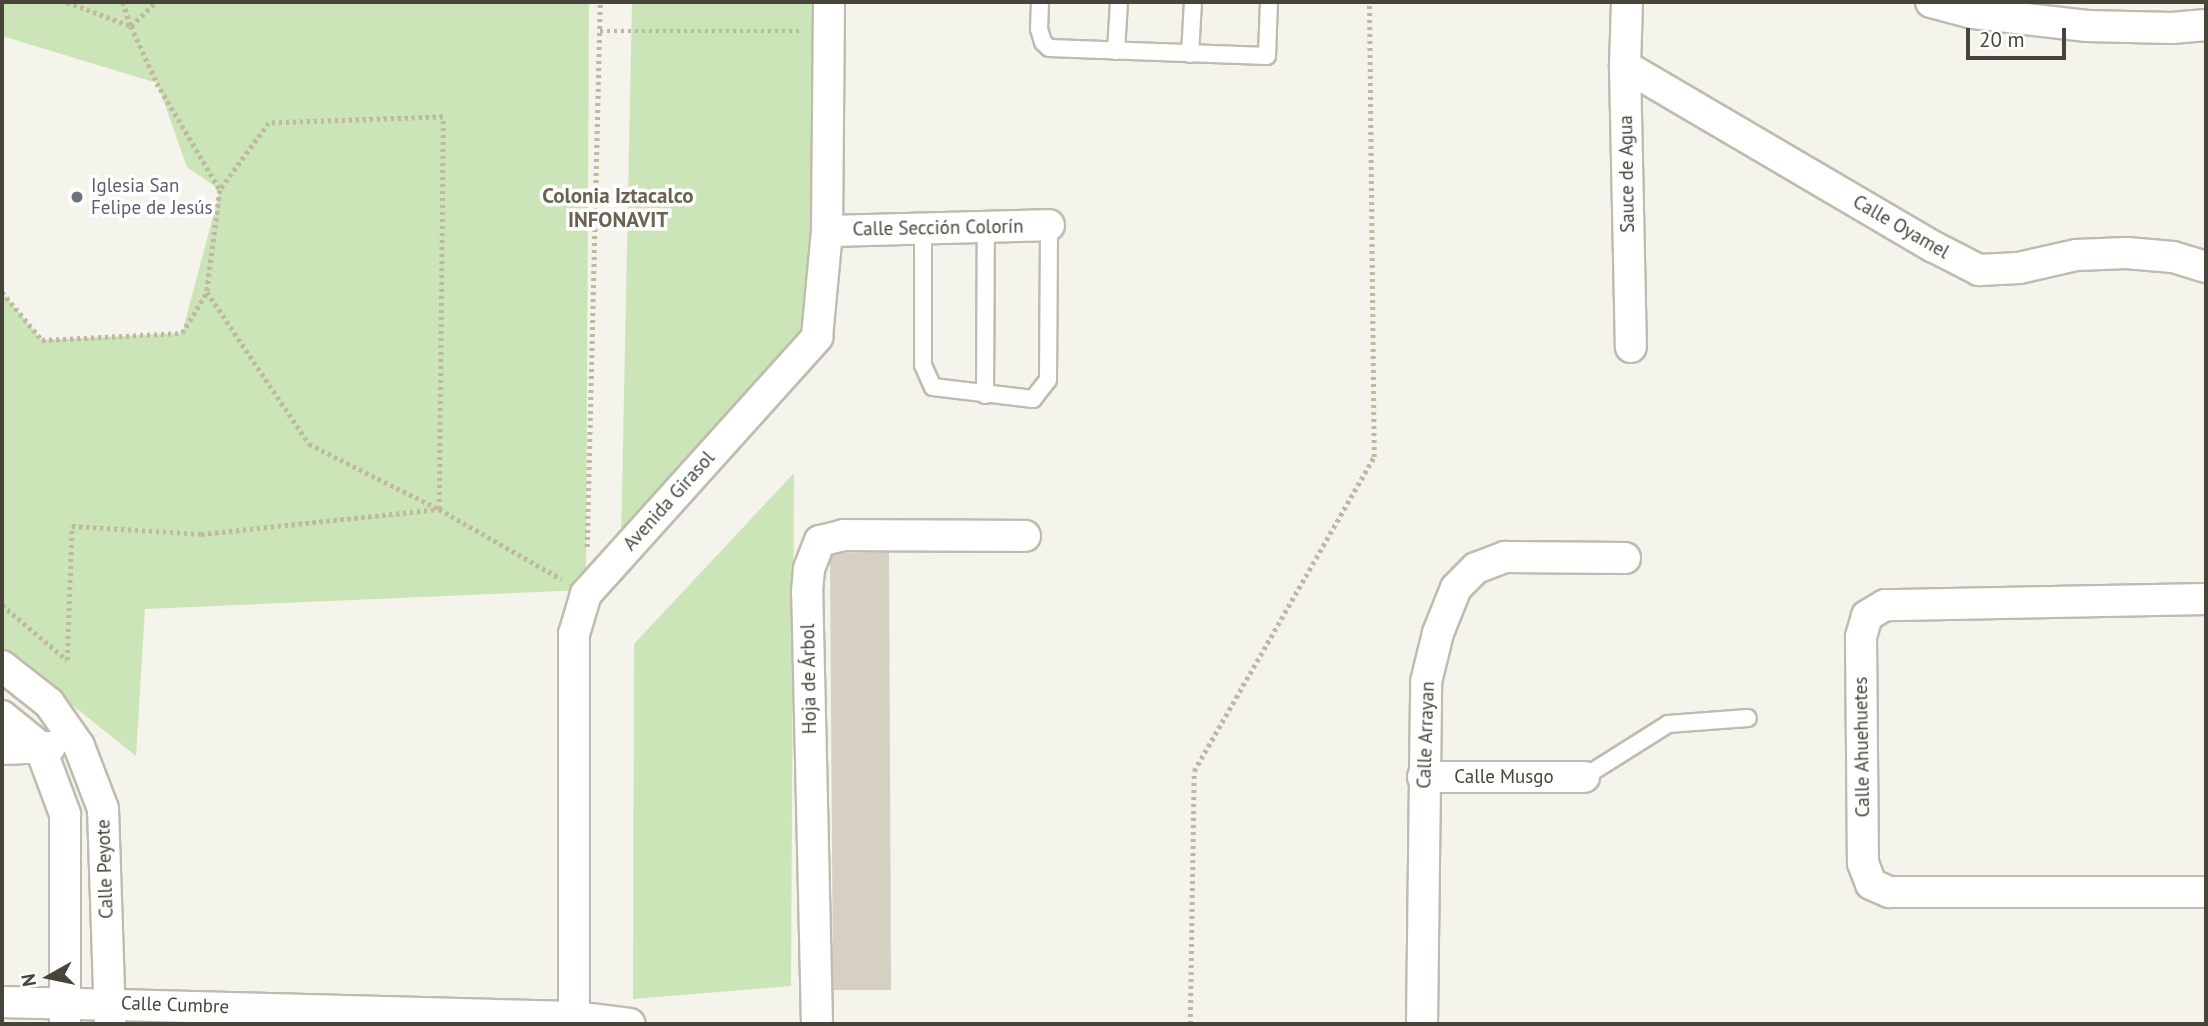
<!DOCTYPE html>
<html>
<head>
<meta charset="utf-8">
<style>
	body { margin:0 }
	#map { position:relative; width:2208px; height:1026px; overflow:hidden; background:#f4f3ec; font-family:"PT Sans",sans-serif }
	div>[style] { position:absolute }
	[style*='--x'] { left:calc(var(--x)*1px); top:calc(var(--y)*1px); width:calc(var(--w)*1px); rotate:calc(var(--a)*1deg) }
	.green>* { inset:0; background:#cbe5b8 }
	.building>* { inset:0; background:#d5d0c2 }
	.path>* { height:4.5px; margin-top:-2.25px; transform-origin:0; background:repeating-linear-gradient(90deg,#c0b9a1 0 3.5px,transparent 0 7px) }
	.roads { filter:drop-shadow(2px 0 #bfbcaf) drop-shadow(-2px 0 #bfbcaf) drop-shadow(0 2px #bfbcaf) drop-shadow(0 -2px #bfbcaf) }
	.service>* { height:16px; margin:-8px; padding:0 8px; transform-origin:8px; border-radius:8px; background:#fff }
	.minor>* { height:30px; margin:-15px; padding:0 15px; transform-origin:15px; border-radius:15px; background:#fff }
	.dots>* { width:19px; height:19px; translate:-50% -50%; box-sizing:border-box; border:4px solid #fff; border-radius:50% }
	span { translate:-50% -50%; white-space:nowrap; text-align:center; line-height:1.15; -webkit-text-stroke:7px #fff; paint-order:stroke }
	.street-label { font-size:19px; color:#48443a }
	.worship-label { font-size:19px; color:#5b616d }
	.left { translate:0 -50%; text-align:left }
	.neighbourhood-label { font-size:21px; color:#6a6352; font-weight:700 }
	.frame { position:absolute; inset:0; border:4px solid #48443a; pointer-events:none }
	.north { position:absolute; left:14px; top:942px; width:70px; height:70px; -webkit-text-stroke:5px #fff; paint-order:stroke; rotate:261deg; font-size:19px; font-weight:700; line-height:28px; text-align:center; color:#48443a }
	.north::after { content:''; display:block; margin:auto; width:24px; height:32px; background:#48443a; clip-path:polygon(50% 0,100% 100%,50% 72%,0 100%) }
	.scale { position:absolute; left:1966px; top:28px; width:100px; height:32px; box-sizing:border-box; border:4px solid #48443a; border-top:0; padding-left:9px; font-size:21px; line-height:24px; white-space:nowrap; color:#48443a; -webkit-text-stroke:5px #fff; paint-order:stroke }
</style>
</head>
<body>
<div id="map">
	<div class="green">
		<i style="clip-path:polygon(2px 2px,589px 2px,586px 590px,145px 609px,136px 756px,2px 649px,2px 292px,42px 340px,182px 333px,220px 190px,187px 167px,157px 83px,2px 36px)"></i>
		<i style="clip-path:polygon(632px 2px,819px 2px,814px 324px,621px 543px)"></i>
		<i style="clip-path:polygon(794px 473px,791px 986px,633px 999px,634px 644px)"></i>
	</div>
	<div class="building">
		<i style="clip-path:polygon(889px 552px,891px 990px,833px 990px,830px 553px)"></i>
	</div>
	<div class="path">
		<i style="--x:67;--y:2;--w:68;--a:20.6"></i>
		<i style="--x:131;--y:26;--w:63;--a:65.5"></i>
		<i style="--x:157;--y:83;--w:124;--a:59.5"></i>
		<i style="--x:220;--y:190;--w:103;--a:97.3"></i>
		<i style="--x:207;--y:292;--w:183;--a:56.1"></i>
		<i style="--x:309;--y:444;--w:145;--a:26.6"></i>
		<i style="--x:439;--y:509;--w:141;--a:29.8"></i>
		<i style="--x:123;--y:2;--w:25;--a:72"></i>
		<i style="--x:131;--y:26;--w:35;--a:-44"></i>
		<i style="--x:600;--y:31;--w:199;--a:0"></i>
		<i style="--x:2;--y:292;--w:62;--a:50.2"></i>
		<i style="--x:42;--y:340;--w:140;--a:-2.9"></i>
		<i style="--x:182;--y:333;--w:48;--a:-58.6"></i>
		<i style="--x:587;--y:547;--w:545;--a:-88.63"></i>
		<i style="--x:2;--y:605;--w:85;--a:40.2"></i>
		<i style="--x:67;--y:660;--w:134;--a:-87.9"></i>
		<i style="--x:72;--y:526;--w:129;--a:3.5"></i>
		<i style="--x:201;--y:534;--w:239;--a:-6"></i>
		<i style="--x:439;--y:509;--w:392;--a:-89.4"></i>
		<i style="--x:443;--y:117;--w:174;--a:178"></i>
		<i style="--x:269;--y:123;--w:83;--a:126.2"></i>
		<i style="--x:1190;--y:1024;--w:253;--a:-89.1"></i>
		<i style="--x:1194;--y:771;--w:362;--a:-60.2"></i>
		<i style="--x:1374;--y:457;--w:455;--a:-90.6"></i>
	</div>
	<div class="roads">
		<div class="service">
			<i style="--x:1040;--y:2;--w:27;--a:92"></i>
			<i style="--x:1039;--y:29;--w:14;--a:73"></i>
			<i style="--x:1043;--y:42;--w:8;--a:45"></i>
			<i style="--x:1049;--y:48;--w:218;--a:2.1"></i>
			<i style="--x:1267;--y:56;--w:54;--a:-87.9"></i>
			<i style="--x:1116;--y:51;--w:49;--a:-86.5"></i>
			<i style="--x:1190;--y:54;--w:52;--a:-86.7"></i>
			<i style="--x:923;--y:229;--w:136;--a:90"></i>
			<i style="--x:923;--y:365;--w:24;--a:66"></i>
			<i style="--x:933;--y:387;--w:101;--a:6.8"></i>
			<i style="--x:1033;--y:399;--w:24;--a:-52"></i>
			<i style="--x:1048;--y:380;--w:155;--a:-89.6"></i>
			<i style="--x:985;--y:395;--w:168;--a:-89.7"></i>
			<i style="--x:1584;--y:777;--w:99;--a:-32.2"></i>
			<i style="--x:1668;--y:724;--w:80;--a:-4.3"></i>
		</div>
		<div class="minor">
			<i style="--x:1627;--y:2;--w:64;--a:91.8"></i>
			<i style="--x:1625;--y:66;--w:281;--a:88.8"></i>
			<i style="--x:1931;--y:2;--w:43;--a:14.7"></i>
			<i style="--x:1973;--y:13;--w:115;--a:6.5"></i>
			<i style="--x:2087;--y:26;--w:85;--a:1.3"></i>
			<i style="--x:2172;--y:28;--w:34;--a:-5"></i>
			<i style="--x:1625;--y:66;--w:358;--a:30.4"></i>
			<i style="--x:1934;--y:247;--w:51;--a:27.1"></i>
			<i style="--x:1979;--y:270;--w:40;--a:-2.9"></i>
			<i style="--x:2019;--y:268;--w:58;--a:-12.8"></i>
			<i style="--x:2076;--y:255;--w:51;--a:-2.2"></i>
			<i style="--x:2127;--y:253;--w:46;--a:5"></i>
			<i style="--x:2173;--y:257;--w:34;--a:17"></i>
			<i style="--x:827;--y:231;--w:222;--a:-1.5"></i>
			<i style="--x:2206;--y:599;--w:321;--a:178.9"></i>
			<i style="--x:1885;--y:605;--w:21;--a:149"></i>
			<i style="--x:1867;--y:616;--w:22;--a:106"></i>
			<i style="--x:1861;--y:637;--w:226;--a:89.5"></i>
			<i style="--x:1863;--y:863;--w:22;--a:69"></i>
			<i style="--x:1871;--y:884;--w:20;--a:24"></i>
			<i style="--x:1889;--y:892;--w:317;--a:0"></i>
			<i style="--x:2;--y:666;--w:60;--a:38.2"></i>
			<i style="--x:49;--y:703;--w:52;--a:55.1"></i>
			<i style="--x:79;--y:746;--w:67;--a:69.1"></i>
			<i style="--x:103;--y:809;--w:215;--a:88.1"></i>
			<i style="--x:2;--y:716;--w:49;--a:39.2"></i>
			<i style="--x:40;--y:747;--w:72;--a:69.5"></i>
			<i style="--x:65;--y:814;--w:210;--a:90"></i>
			<i style="--x:2;--y:749;--w:48;--a:-2.4"></i>
			<i style="--x:1423;--y:777;--w:161;--a:0"></i>
			<i style="--x:2;--y:1002;--w:572;--a:1.5"></i>
			<i style="--x:574;--y:1017;--w:56;--a:7.1"></i>
			<i style="--x:574;--y:1024;--w:390;--a:-90"></i>
			<i style="--x:574;--y:634;--w:42;--a:-73.3"></i>
			<i style="--x:586;--y:594;--w:346;--a:-48"></i>
			<i style="--x:817;--y:337;--w:106;--a:-84.6"></i>
			<i style="--x:827;--y:231;--w:229;--a:-89.5"></i>
			<i style="--x:817;--y:1024;--w:432;--a:-91.3"></i>
			<i style="--x:807;--y:592;--w:23;--a:-85"></i>
			<i style="--x:809;--y:569;--w:30;--a:-69"></i>
			<i style="--x:820;--y:541;--w:25;--a:-14"></i>
			<i style="--x:844;--y:535;--w:181;--a:0.3"></i>
			<i style="--x:1422;--y:1024;--w:342;--a:-89.3"></i>
			<i style="--x:1426;--y:682;--w:50;--a:-76.2"></i>
			<i style="--x:1438;--y:633;--w:48;--a:-68.2"></i>
			<i style="--x:1456;--y:588;--w:28;--a:-45"></i>
			<i style="--x:1476;--y:568;--w:31;--a:-21"></i>
			<i style="--x:1505;--y:557;--w:120;--a:0.5"></i>
		</div>
	</div>
	<div class="dots">
		<i style="left:77px;top:197px;background:#6b7280"></i>
	</div>
	<div class="street-label">
		<span style="left:1627px;top:174px;rotate:-91deg">Sauce de Agua</span>
		<span style="left:1901px;top:227px;rotate:30deg">Calle Oyamel</span>
		<span style="left:938px;top:228px;rotate:-1deg">Calle Sección Colorín</span>
		<span style="left:669px;top:501px;rotate:-48deg">Avenida Girasol</span>
		<span style="left:809px;top:679px;rotate:-91deg">Hoja de Árbol</span>
		<span style="left:1426px;top:735px;rotate:-88deg">Calle Arrayan</span>
		<span style="left:1862px;top:747px;rotate:-91deg">Calle Ahuehuetes</span>
		<span style="left:1504px;top:777px">Calle Musgo</span>
		<span style="left:105px;top:869px;rotate:-92deg">Calle Peyote</span>
		<span style="left:175px;top:1005px;rotate:2deg">Calle Cumbre</span>
	</div>
	<div class="worship-label">
		<span class="left" style="left:91px;top:197px">Iglesia San<br>Felipe de Jesús</span>
	</div>
	<div class="neighbourhood-label">
		<span style="left:618px;top:208px">Colonia Iztacalco<br>INFONAVIT</span>
	</div>
	<div class="frame"></div>
	<div class="north">N</div>
	<div class="scale">20 m</div>
</div>
</body>
</html>
